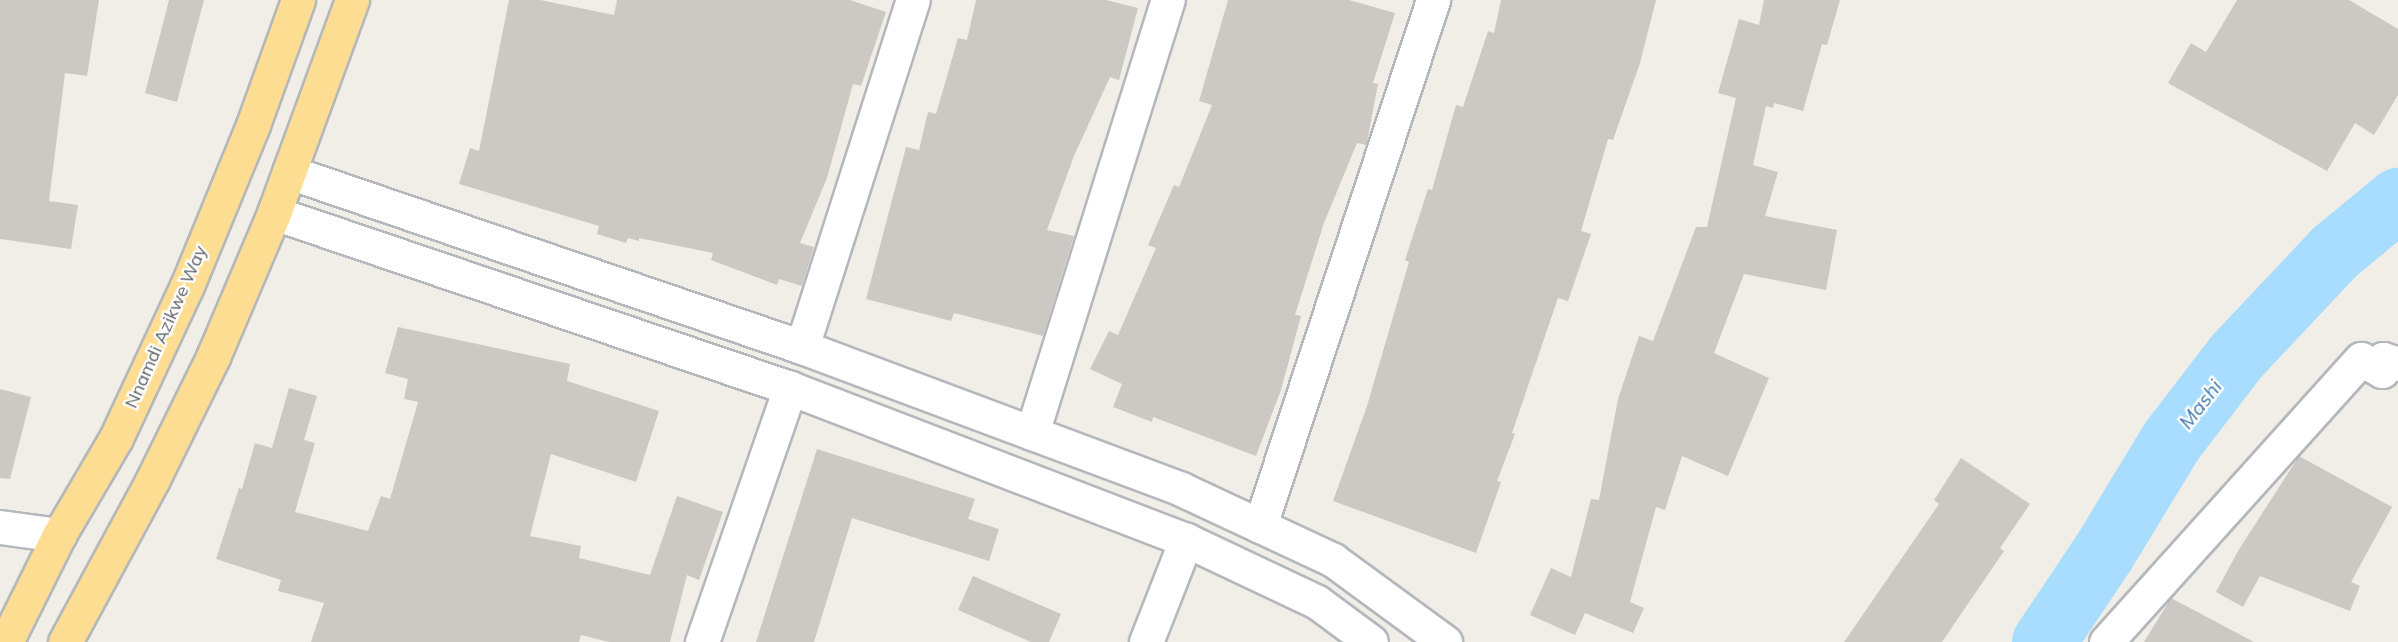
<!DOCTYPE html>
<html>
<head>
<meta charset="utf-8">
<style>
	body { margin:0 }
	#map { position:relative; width:2398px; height:642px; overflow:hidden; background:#f0eee7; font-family:Mulish,sans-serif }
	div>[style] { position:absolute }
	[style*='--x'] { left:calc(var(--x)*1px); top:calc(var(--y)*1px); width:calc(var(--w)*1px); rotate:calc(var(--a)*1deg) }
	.river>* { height:64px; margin:-32px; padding:0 32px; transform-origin:32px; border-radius:32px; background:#a8ddff }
	.building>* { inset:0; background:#ccc9c4 }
	.roads { filter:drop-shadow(2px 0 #b4b7bb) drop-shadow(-2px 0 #b4b7bb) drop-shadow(0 2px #b4b7bb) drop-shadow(0 -2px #b4b7bb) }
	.street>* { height:33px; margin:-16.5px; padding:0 16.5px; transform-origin:16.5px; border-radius:16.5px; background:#fff }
	.secondary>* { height:33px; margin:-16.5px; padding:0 16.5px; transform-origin:16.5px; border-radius:16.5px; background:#fff }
	.highway>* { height:33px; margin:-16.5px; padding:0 16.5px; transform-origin:16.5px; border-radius:16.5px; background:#fddd91 }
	span { translate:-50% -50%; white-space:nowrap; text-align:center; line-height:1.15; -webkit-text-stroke:4.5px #fff; paint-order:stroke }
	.street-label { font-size:18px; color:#5e6267 }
	.water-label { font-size:20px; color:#4179aa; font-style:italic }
</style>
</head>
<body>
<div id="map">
	<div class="river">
		<i style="--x:2044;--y:642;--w:106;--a:-56.2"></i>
		<i style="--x:2103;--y:554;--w:131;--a:-58.7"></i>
		<i style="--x:2171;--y:442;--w:108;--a:-52.5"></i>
		<i style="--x:2237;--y:356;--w:143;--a:-46.7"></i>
		<i style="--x:2335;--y:252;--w:82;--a:-39.5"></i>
	</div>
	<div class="building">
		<i style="clip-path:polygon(0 0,99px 0,87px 76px,65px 73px,49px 201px,78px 205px,71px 249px,0 239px)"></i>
		<i style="clip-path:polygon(169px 0,204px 0,177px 102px,145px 93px)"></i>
		<i style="clip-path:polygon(509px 0,540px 0,614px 15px,617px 0,850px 0,886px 12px,861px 86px,853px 84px,827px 178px,800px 243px,814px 247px,802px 286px,779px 279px,777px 285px,711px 260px,713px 253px,639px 238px,639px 241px,628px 238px,626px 243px,597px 234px,599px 226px,459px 184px,470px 148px,479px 151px)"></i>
		<i style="clip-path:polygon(976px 0,1106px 0,1138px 8px,1119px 80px,1110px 77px,1074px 156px,1047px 230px,1074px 236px,1043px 336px,954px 313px,951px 321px,866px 299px,906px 147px,919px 150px,928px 112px,936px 114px,958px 38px,967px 40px)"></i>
		<i style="clip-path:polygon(1228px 0,1349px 0,1395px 13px,1373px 83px,1378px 84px,1367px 142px,1366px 145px,1357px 143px,1324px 223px,1295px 315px,1301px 316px,1281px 390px,1256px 456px,1153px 417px,1152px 422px,1113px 407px,1122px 384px,1090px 369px,1109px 331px,1118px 335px,1156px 248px,1148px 245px,1174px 185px,1179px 187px,1212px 105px,1199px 101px)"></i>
		<i style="clip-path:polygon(1501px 0,1656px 0,1640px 63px,1613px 140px,1608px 139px,1581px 231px,1591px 234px,1568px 301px,1558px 298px,1512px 433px,1515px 434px,1497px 481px,1501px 482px,1476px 553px,1333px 501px,1367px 406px,1409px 262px,1405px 260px,1428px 189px,1432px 190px,1456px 105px,1463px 107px,1488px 31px,1494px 33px)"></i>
		<i style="clip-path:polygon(1764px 0,1840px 0,1827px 45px,1822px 44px,1803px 111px,1774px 103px,1773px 108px,1766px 106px,1753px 165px,1778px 172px,1765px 216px,1837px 230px,1826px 290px,1744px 274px,1714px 353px,1769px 378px,1728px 476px,1682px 456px,1665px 510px,1656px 507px,1630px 602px,1644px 608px,1633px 633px,1585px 613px,1575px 635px,1530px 615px,1551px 568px,1571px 577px,1591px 499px,1599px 500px,1618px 399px,1639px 336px,1653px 341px,1696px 227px,1707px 227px,1736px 98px,1718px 93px,1739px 19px,1759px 25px)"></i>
		<i style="clip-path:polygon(2237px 0,2349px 0,2398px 29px,2398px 95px,2374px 135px,2355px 123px,2327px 171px,2168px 83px,2191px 43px,2206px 52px)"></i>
		<i style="clip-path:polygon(398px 327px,570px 364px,567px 381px,659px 411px,636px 482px,551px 454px,530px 536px,581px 546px,579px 558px,650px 575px,677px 496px,723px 512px,699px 580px,687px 575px,670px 642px,609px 642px,581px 635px,579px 642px,311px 642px,324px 603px,278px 591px,281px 580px,216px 559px,239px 488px,242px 489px,255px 443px,272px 448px,289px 388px,317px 396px,304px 440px,315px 443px,295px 512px,368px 531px,381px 496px,390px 499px,418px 402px,404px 399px,408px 379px,385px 373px)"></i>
		<i style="clip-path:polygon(0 389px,31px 397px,10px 479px,0 478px)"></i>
		<i style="clip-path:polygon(817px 449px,975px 499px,968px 519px,999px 529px,989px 561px,852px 518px,814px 642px,756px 642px)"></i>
		<i style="clip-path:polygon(2299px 456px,2392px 507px,2351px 582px,2360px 586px,2350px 611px,2260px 576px,2243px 607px,2216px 592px,2238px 551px)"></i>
		<i style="clip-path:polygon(1961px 458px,2030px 504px,2000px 548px,2004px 551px,1942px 642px,1844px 642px,1939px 504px,1934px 500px)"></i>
		<i style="clip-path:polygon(973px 576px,1061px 614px,1049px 642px,1031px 642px,958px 610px)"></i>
		<i style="clip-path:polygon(2171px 598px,2254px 642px,2144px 642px)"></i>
	</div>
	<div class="roads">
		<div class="street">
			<i style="--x:802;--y:347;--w:364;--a:-72.3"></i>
			<i style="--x:1032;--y:433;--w:454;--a:-72.6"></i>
			<i style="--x:1260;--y:526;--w:554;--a:-71.79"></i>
			<i style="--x:702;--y:642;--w:269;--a:-70.9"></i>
			<i style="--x:1146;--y:642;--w:110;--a:-68.6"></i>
			<i style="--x:2106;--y:642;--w:381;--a:-48"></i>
			<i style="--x:2361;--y:359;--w:24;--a:30"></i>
			<i style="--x:2382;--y:371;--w:12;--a:-85"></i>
			<i style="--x:2383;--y:359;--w:16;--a:18"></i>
		</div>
		<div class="secondary">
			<i style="--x:289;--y:172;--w:542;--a:18.84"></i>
			<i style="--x:802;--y:347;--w:405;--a:20.5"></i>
			<i style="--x:1181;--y:489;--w:168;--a:25"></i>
			<i style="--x:1333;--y:560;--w:139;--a:36.2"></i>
			<i style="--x:274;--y:213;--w:545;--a:18.73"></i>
			<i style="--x:790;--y:388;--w:424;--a:21"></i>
			<i style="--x:1186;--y:540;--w:145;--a:25.3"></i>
			<i style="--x:1317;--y:602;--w:67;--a:36.5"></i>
			<i style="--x:0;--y:527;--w:60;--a:7.7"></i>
		</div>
		<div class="highway">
			<i style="--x:6;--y:642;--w:119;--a:-63.6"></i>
			<i style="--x:59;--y:535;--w:113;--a:-59.6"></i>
			<i style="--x:116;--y:438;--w:168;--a:-65"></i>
			<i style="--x:187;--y:286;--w:174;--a:-67.7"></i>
			<i style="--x:253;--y:125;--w:133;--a:-70.2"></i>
			<i style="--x:65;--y:642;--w:185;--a:-61.6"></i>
			<i style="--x:153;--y:479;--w:136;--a:-63.8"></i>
			<i style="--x:213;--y:357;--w:156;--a:-67"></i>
			<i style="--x:274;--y:213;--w:227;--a:-69.9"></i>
		</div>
	</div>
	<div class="street-label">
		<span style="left:166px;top:327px;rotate:-66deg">Nnamdi Azikwe Way</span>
	</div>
	<div class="water-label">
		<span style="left:2200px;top:404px;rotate:-52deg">Mashi</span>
	</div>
</div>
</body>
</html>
